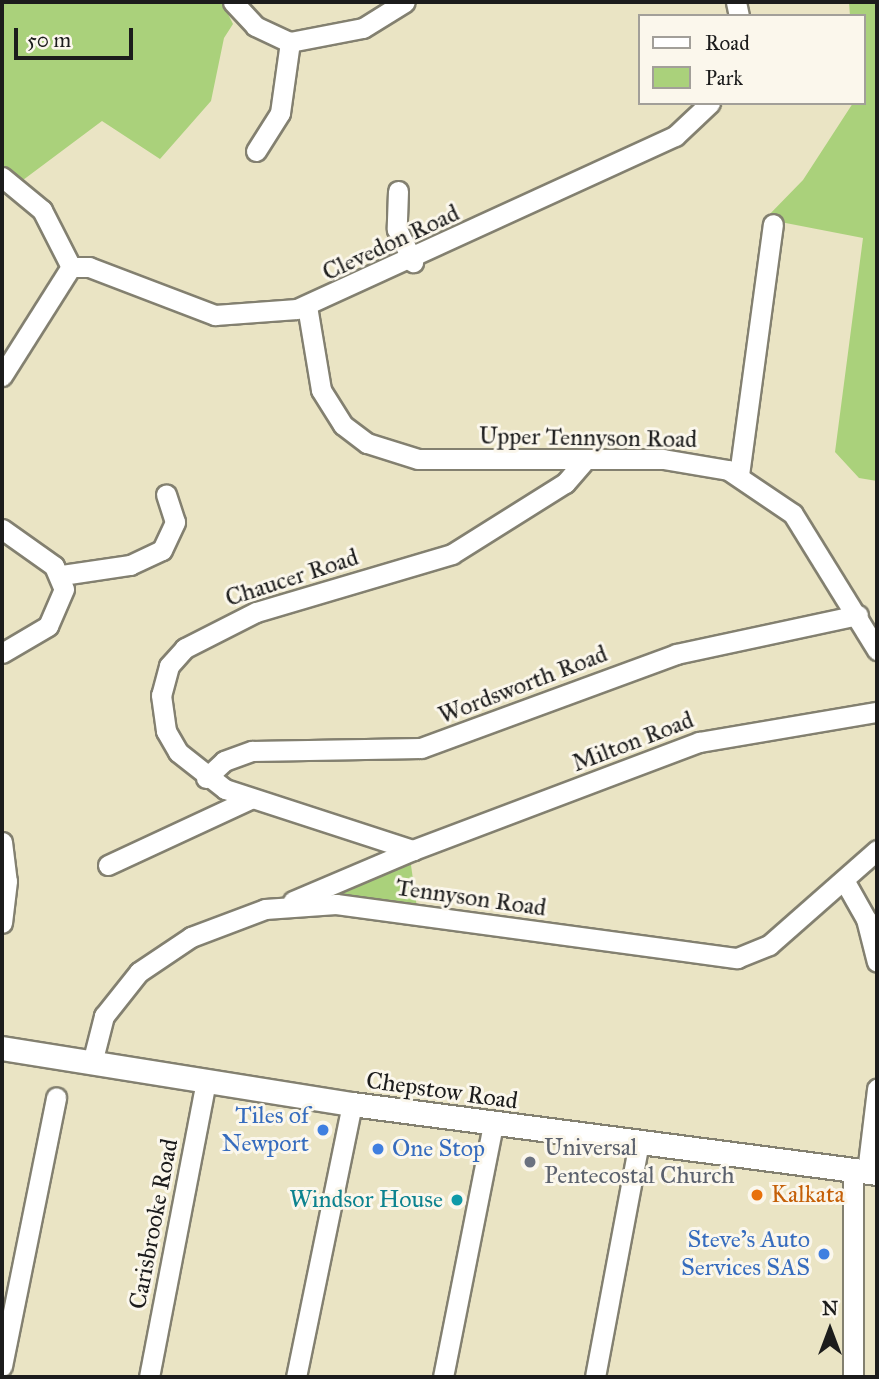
<!DOCTYPE html>
<html>
<head>
<meta charset="utf-8">
<style>
	body { margin:0 }
	#map { position:relative; width:879px; height:1379px; overflow:hidden; background:#eae4c4; font-family:"IM FELL Great Primer",serif }
	div>[style] { position:absolute }
	[style*='--x'] { left:calc(var(--x)*1px); top:calc(var(--y)*1px); width:calc(var(--w)*1px); rotate:calc(var(--a)*1deg) }
	.green>* { inset:0; background:#aad17b }
	.roads { filter:drop-shadow(2px 0 #838070) drop-shadow(-2px 0 #838070) drop-shadow(0 2px #838070) drop-shadow(0 -2px #838070) }
	.minor>* { height:19px; margin:-9.5px; padding:0 9.5px; transform-origin:9.5px; border-radius:9.5px; background:#fff }
	.major>* { height:23px; margin:-11.5px; padding:0 11.5px; transform-origin:11.5px; border-radius:11.5px; background:#fff }
	.dots>* { width:19px; height:19px; translate:-50% -50%; box-sizing:border-box; border:4px solid #fbf7ec; border-radius:50% }
	span { translate:-50% -50%; white-space:nowrap; text-align:center; line-height:1.15; -webkit-text-stroke:6px #fbf7ec; paint-order:stroke }
	.street-label { font-size:24px; color:#1c1c1c }
	.shop-label { font-size:24px; color:#366cbe }
	.right { translate:-100% -50%; text-align:right }
	.left { translate:0 -50%; text-align:left }
	.worship-label { font-size:24px; color:#5b616d }
	.food-label { font-size:24px; color:#c56008 }
	.culture-label { font-size:24px; color:#0d838f }
	.frame { position:absolute; inset:0; border:4px solid #1c1c1c; pointer-events:none }
	.legend { position:absolute; left:638px; top:14px; width:228px; height:91px; box-sizing:border-box; background:#fbf7ec; border:2px solid #a29f99; margin:0; padding:9px 12px; list-style:none; font-size:21px; color:#1c1c1c }
	.legend li { display:flex; align-items:center; gap:14px; height:35px }
	.legend b { width:35px; border:2px solid #a29f99 }
	.north { position:absolute; left:795px; top:1295px; width:70px; height:70px; -webkit-text-stroke:5px #fbf7ec; paint-order:stroke; rotate:0deg; font-size:19px; font-weight:700; line-height:28px; text-align:center; color:#1c1c1c }
	.north::after { content:''; display:block; margin:auto; width:24px; height:32px; background:#1c1c1c; clip-path:polygon(50% 0,100% 100%,50% 72%,0 100%) }
	.scale { position:absolute; left:14px; top:28px; width:119px; height:32px; box-sizing:border-box; border:4px solid #1c1c1c; border-top:0; padding-left:9px; font-size:21px; line-height:24px; white-space:nowrap; color:#1c1c1c; -webkit-text-stroke:5px #fbf7ec; paint-order:stroke }
</style>
</head>
<body>
<div id="map">
	<div class="green">
		<i style="clip-path:polygon(2px 2px,222px 2px,233px 24px,224px 38px,211px 101px,160px 159px,102px 121px,15px 186px,2px 177px)"></i>
		<i style="clip-path:polygon(849px 2px,877px 2px,877px 481px,859px 478px,835px 452px,863px 238px,765px 219px,803px 180px,853px 103px,863px 103px,863px 16px,850px 16px)"></i>
		<i style="clip-path:polygon(409px 851px,418px 915px,307px 893px)"></i>
	</div>
	<div class="roads">
		<div class="minor">
			<i style="--x:233;--y:2;--w:33;--a:47"></i>
			<i style="--x:255;--y:26;--w:38;--a:25"></i>
			<i style="--x:290;--y:42;--w:74;--a:-10.9"></i>
			<i style="--x:363;--y:28;--w:49;--a:-31.8"></i>
			<i style="--x:736;--y:2;--w:14;--a:78"></i>
			<i style="--x:256;--y:151;--w:45;--a:-57.7"></i>
			<i style="--x:280;--y:113;--w:72;--a:-82"></i>
			<i style="--x:2;--y:177;--w:52;--a:39.5"></i>
			<i style="--x:42;--y:210;--w:64;--a:63"></i>
			<i style="--x:398;--y:191;--w:38;--a:92"></i>
			<i style="--x:397;--y:229;--w:37;--a:64"></i>
			<i style="--x:71;--y:267;--w:18;--a:0"></i>
			<i style="--x:89;--y:267;--w:135;--a:20.9"></i>
			<i style="--x:215;--y:315;--w:82;--a:-4.2"></i>
			<i style="--x:297;--y:309;--w:416;--a:-24.6"></i>
			<i style="--x:675;--y:136;--w:48;--a:-43.3"></i>
			<i style="--x:307;--y:306;--w:85;--a:80.5"></i>
			<i style="--x:321;--y:390;--w:41;--a:57.8"></i>
			<i style="--x:343;--y:425;--w:30;--a:37"></i>
			<i style="--x:367;--y:443;--w:53;--a:17.4"></i>
			<i style="--x:418;--y:459;--w:245;--a:0"></i>
			<i style="--x:663;--y:459;--w:66;--a:9.6"></i>
			<i style="--x:728;--y:470;--w:78;--a:34.1"></i>
			<i style="--x:793;--y:514;--w:160;--a:58.3"></i>
			<i style="--x:2;--y:376;--w:129;--a:-57.7"></i>
			<i style="--x:586;--y:459;--w:32;--a:131"></i>
			<i style="--x:565;--y:483;--w:133;--a:147.9"></i>
			<i style="--x:452;--y:554;--w:204;--a:163.5"></i>
			<i style="--x:256;--y:612;--w:80;--a:153.1"></i>
			<i style="--x:185;--y:648;--w:24;--a:132"></i>
			<i style="--x:169;--y:666;--w:30;--a:105"></i>
			<i style="--x:161;--y:695;--w:36;--a:82"></i>
			<i style="--x:166;--y:731;--w:24;--a:60"></i>
			<i style="--x:178;--y:752;--w:60;--a:38.2"></i>
			<i style="--x:225;--y:789;--w:198;--a:18"></i>
			<i style="--x:413;--y:850;--w:306;--a:-20.7"></i>
			<i style="--x:699;--y:742;--w:181;--a:-9.6"></i>
			<i style="--x:739;--y:475;--w:253;--a:-82.3"></i>
			<i style="--x:2;--y:529;--w:64;--a:35.4"></i>
			<i style="--x:54;--y:566;--w:25;--a:67"></i>
			<i style="--x:64;--y:589;--w:40;--a:113.4"></i>
			<i style="--x:48;--y:626;--w:53;--a:149.6"></i>
			<i style="--x:62;--y:575;--w:69;--a:-8.4"></i>
			<i style="--x:130;--y:565;--w:35;--a:-25"></i>
			<i style="--x:162;--y:550;--w:31;--a:-65"></i>
			<i style="--x:175;--y:522;--w:29;--a:-108"></i>
			<i style="--x:206;--y:778;--w:25;--a:-43"></i>
			<i style="--x:224;--y:761;--w:30;--a:-20"></i>
			<i style="--x:252;--y:751;--w:169;--a:-1"></i>
			<i style="--x:421;--y:748;--w:272;--a:-20.2"></i>
			<i style="--x:676;--y:654;--w:186;--a:-12.1"></i>
			<i style="--x:2;--y:842;--w:39;--a:83"></i>
			<i style="--x:7;--y:881;--w:42;--a:96.8"></i>
			<i style="--x:108;--y:865;--w:157;--a:-24.9"></i>
			<i style="--x:844;--y:880;--w:45;--a:60.6"></i>
			<i style="--x:866;--y:919;--w:44;--a:75.7"></i>
			<i style="--x:293;--y:901;--w:130;--a:-23"></i>
			<i style="--x:92;--y:1063;--w:49;--a:-75.7"></i>
			<i style="--x:104;--y:1016;--w:56;--a:-51.5"></i>
			<i style="--x:139;--y:972;--w:63;--a:-33.9"></i>
			<i style="--x:191;--y:937;--w:79;--a:-20.7"></i>
			<i style="--x:265;--y:909;--w:71;--a:-4"></i>
			<i style="--x:336;--y:904;--w:405;--a:7.7"></i>
			<i style="--x:737;--y:958;--w:35;--a:-22"></i>
			<i style="--x:769;--y:945;--w:144;--a:-41.3"></i>
			<i style="--x:853;--y:1170;--w:207;--a:90"></i>
			<i style="--x:867;--y:1172;--w:84;--a:-83.1"></i>
			<i style="--x:2;--y:1366;--w:274;--a:-78.6"></i>
			<i style="--x:149;--y:1377;--w:301;--a:-79.1"></i>
			<i style="--x:296;--y:1377;--w:279;--a:-78.4"></i>
			<i style="--x:443;--y:1377;--w:258;--a:-78.8"></i>
			<i style="--x:595;--y:1377;--w:238;--a:-79.4"></i>
		</div>
		<div class="major">
			<i style="--x:2;--y:1048;--w:354;--a:9.1"></i>
			<i style="--x:352;--y:1104;--w:530;--a:7.49"></i>
		</div>
	</div>
	<div class="dots">
		<i style="left:323px;top:1130px;background:#3f7fe0"></i>
		<i style="left:378px;top:1149px;background:#3f7fe0"></i>
		<i style="left:530px;top:1162px;background:#6b7280"></i>
		<i style="left:757px;top:1195px;background:#e8710a"></i>
		<i style="left:457px;top:1200px;background:#0f9aa8"></i>
		<i style="left:824px;top:1254px;background:#3f7fe0"></i>
	</div>
	<div class="street-label">
		<span style="left:391px;top:243px;rotate:-25deg">Clevedon Road</span>
		<span style="left:588px;top:438px;rotate:1deg">Upper Tennyson Road</span>
		<span style="left:292px;top:578px;rotate:-18deg">Chaucer Road</span>
		<span style="left:523px;top:685px;rotate:-21deg">Wordsworth Road</span>
		<span style="left:633px;top:742px;rotate:-21deg">Milton Road</span>
		<span style="left:471px;top:898px;rotate:8deg">Tennyson Road</span>
		<span style="left:442px;top:1091px;rotate:8deg">Chepstow Road</span>
		<span style="left:154px;top:1224px;rotate:-79deg">Carisbrooke Road</span>
	</div>
	<div class="shop-label">
		<span class="right" style="left:309px;top:1130px">Tiles of<br>Newport</span>
		<span class="left" style="left:392px;top:1149px">One Stop</span>
		<span class="right" style="left:810px;top:1254px">Steve's Auto<br>Services SAS</span>
	</div>
	<div class="worship-label">
		<span class="left" style="left:544px;top:1162px">Universal<br>Pentecostal Church</span>
	</div>
	<div class="food-label">
		<span class="left" style="left:771px;top:1195px">Kalkata</span>
	</div>
	<div class="culture-label">
		<span class="right" style="left:443px;top:1200px">Windsor House</span>
	</div>
	<div class="frame"></div>
	<ul class="legend">
	<li><b style="height:9px;background:#fff"></b>Road</li>
	<li><b style="height:19px;background:#aad17b"></b>Park</li>
	</ul>
	<div class="north">N</div>
	<div class="scale">50 m</div>
</div>
</body>
</html>
